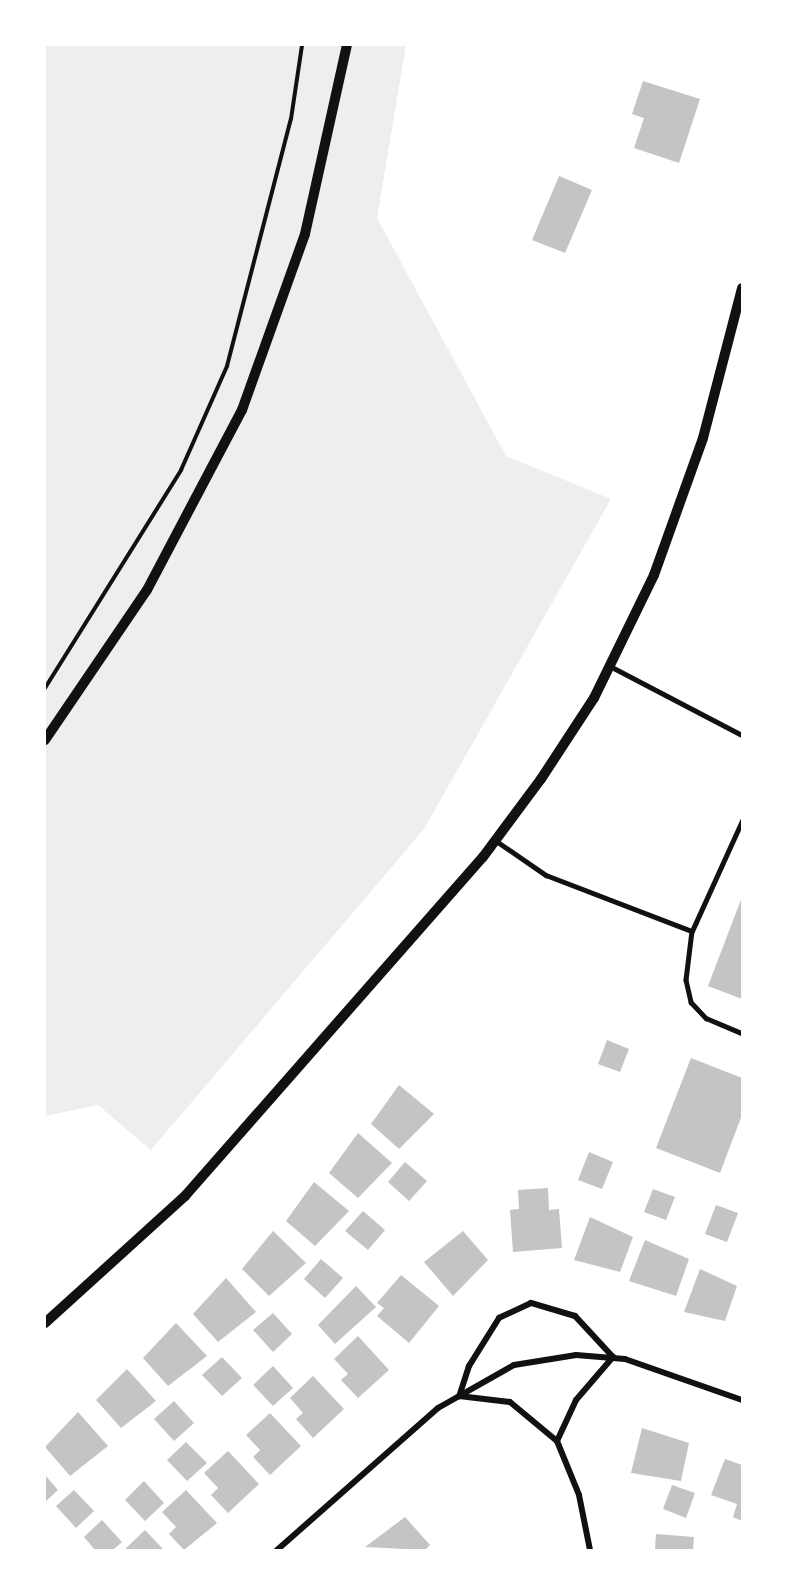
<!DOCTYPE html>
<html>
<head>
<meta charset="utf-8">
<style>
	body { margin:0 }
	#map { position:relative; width:787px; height:1595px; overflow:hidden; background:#fff; font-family:"DM Sans",sans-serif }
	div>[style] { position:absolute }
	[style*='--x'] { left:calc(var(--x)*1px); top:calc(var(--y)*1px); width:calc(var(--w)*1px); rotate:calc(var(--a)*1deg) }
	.green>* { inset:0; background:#eee }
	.building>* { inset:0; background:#c4c4c4 }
	.path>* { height:4px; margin:-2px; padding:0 2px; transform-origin:2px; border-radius:2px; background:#111 }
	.service>* { height:4.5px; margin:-2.25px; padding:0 2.25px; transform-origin:2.25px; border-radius:2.25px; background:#111 }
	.minor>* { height:6px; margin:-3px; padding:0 3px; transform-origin:3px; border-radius:3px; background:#111 }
	.tertiary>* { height:10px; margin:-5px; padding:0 5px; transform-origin:5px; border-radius:5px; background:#111 }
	span { translate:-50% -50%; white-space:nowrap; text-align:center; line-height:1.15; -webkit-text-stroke:5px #fff; paint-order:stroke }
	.frame { position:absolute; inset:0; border:46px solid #fff; pointer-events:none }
</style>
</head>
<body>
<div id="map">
	<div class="green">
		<i style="clip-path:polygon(45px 45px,406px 45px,377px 218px,506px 456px,611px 499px,424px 829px,151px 1150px,98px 1105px,45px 1116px)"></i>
	</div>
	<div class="building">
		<i style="clip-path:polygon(643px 81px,700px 99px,679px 163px,634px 148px,644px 118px,632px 114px)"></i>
		<i style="clip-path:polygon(559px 176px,592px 190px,565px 253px,532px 240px)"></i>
		<i style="clip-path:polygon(742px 897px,742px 999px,708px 986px)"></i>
		<i style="clip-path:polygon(607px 1040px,629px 1049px,620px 1072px,598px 1064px)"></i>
		<i style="clip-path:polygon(691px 1058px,742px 1078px,742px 1115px,720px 1173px,656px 1148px)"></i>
		<i style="clip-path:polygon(399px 1085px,434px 1114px,399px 1149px,371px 1124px)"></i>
		<i style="clip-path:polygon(358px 1133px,392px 1163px,358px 1198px,329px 1173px)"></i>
		<i style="clip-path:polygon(589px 1152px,613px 1162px,602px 1189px,578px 1180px)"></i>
		<i style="clip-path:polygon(405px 1162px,427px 1181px,409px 1201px,388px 1182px)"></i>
		<i style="clip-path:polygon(314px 1182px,349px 1211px,315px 1246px,286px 1221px)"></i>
		<i style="clip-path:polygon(548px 1188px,549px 1210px,559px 1209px,562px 1248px,513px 1252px,510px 1210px,519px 1209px,518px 1190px)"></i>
		<i style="clip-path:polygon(653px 1189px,675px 1197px,666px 1220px,644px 1212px)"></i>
		<i style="clip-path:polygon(716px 1205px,738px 1213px,727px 1242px,705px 1234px)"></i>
		<i style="clip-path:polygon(363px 1211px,385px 1230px,368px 1250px,345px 1231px)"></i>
		<i style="clip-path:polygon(590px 1217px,633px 1237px,620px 1272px,574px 1260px)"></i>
		<i style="clip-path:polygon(273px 1231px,306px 1263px,269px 1296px,242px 1269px)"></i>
		<i style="clip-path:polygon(463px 1231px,488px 1260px,453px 1296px,424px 1262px)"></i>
		<i style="clip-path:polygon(645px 1240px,689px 1259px,676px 1296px,629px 1281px)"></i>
		<i style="clip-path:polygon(321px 1259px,343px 1278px,325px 1298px,304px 1279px)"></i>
		<i style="clip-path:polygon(700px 1269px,737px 1286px,725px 1321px,684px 1312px)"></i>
		<i style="clip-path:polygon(401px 1275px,439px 1306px,409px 1343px,377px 1316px,384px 1308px,377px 1303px)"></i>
		<i style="clip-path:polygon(226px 1278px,256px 1312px,218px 1342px,193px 1314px)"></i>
		<i style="clip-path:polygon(356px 1286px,376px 1307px,335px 1344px,318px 1325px)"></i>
		<i style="clip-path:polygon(273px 1313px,292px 1334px,273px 1352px,253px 1330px)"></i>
		<i style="clip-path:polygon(176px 1323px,207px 1356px,168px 1386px,143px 1358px)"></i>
		<i style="clip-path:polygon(358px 1336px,389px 1370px,358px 1398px,341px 1380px,348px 1374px,334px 1359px)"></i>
		<i style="clip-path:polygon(222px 1357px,242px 1378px,222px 1396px,202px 1375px)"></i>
		<i style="clip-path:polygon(273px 1366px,293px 1388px,273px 1406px,253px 1385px)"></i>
		<i style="clip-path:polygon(127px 1369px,156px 1401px,121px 1428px,96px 1400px)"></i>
		<i style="clip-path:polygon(313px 1376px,344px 1409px,313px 1438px,296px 1419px,303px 1413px,290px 1398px)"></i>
		<i style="clip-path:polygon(174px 1401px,194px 1423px,174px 1441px,154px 1419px)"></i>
		<i style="clip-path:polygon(78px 1412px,108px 1446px,70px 1476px,45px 1447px)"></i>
		<i style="clip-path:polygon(270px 1413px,301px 1446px,270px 1475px,253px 1457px,260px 1450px,246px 1435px)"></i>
		<i style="clip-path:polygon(642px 1428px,689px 1443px,681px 1481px,631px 1473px)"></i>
		<i style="clip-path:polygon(186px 1442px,207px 1463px,187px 1481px,167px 1460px)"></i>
		<i style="clip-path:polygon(228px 1451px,259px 1484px,228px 1513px,211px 1495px,218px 1488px,204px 1473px)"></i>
		<i style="clip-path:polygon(725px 1459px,742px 1465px,742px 1521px,733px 1517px,737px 1504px,711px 1495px)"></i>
		<i style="clip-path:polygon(45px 1475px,58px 1490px,45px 1502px)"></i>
		<i style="clip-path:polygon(144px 1481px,164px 1503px,145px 1521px,125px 1500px)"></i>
		<i style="clip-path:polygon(672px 1485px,695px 1493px,686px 1518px,663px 1509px)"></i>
		<i style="clip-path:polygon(74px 1490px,94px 1511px,76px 1528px,56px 1506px)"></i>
		<i style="clip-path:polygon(186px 1490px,217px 1523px,184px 1550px,169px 1534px,176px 1527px,162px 1512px)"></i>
		<i style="clip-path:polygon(405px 1517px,430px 1545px,425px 1550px,365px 1547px)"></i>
		<i style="clip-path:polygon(102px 1520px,122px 1542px,113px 1550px,95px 1550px,84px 1537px)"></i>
		<i style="clip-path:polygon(145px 1530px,164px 1550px,124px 1550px)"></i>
		<i style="clip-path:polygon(656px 1534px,694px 1537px,693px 1550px,655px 1550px)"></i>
	</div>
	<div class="path">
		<i style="--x:45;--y:688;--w:257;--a:-58"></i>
		<i style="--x:181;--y:470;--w:114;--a:-66.1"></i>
		<i style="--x:227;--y:366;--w:255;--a:-75.5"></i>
		<i style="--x:291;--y:119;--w:75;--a:-81.5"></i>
	</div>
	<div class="service">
		<i style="--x:610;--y:666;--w:149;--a:27.6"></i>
		<i style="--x:495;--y:840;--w:62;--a:34.5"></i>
		<i style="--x:546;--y:875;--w:156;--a:21"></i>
		<i style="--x:692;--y:931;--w:49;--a:97"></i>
		<i style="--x:686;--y:980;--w:23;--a:77"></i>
		<i style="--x:691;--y:1002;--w:22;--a:47"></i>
		<i style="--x:706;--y:1018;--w:39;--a:23"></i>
		<i style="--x:692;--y:931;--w:121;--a:-65.6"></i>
	</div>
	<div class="minor">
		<i style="--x:557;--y:1441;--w:45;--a:-65.1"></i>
		<i style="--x:576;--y:1400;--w:57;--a:-49.3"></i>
		<i style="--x:613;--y:1357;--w:56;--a:-132.8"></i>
		<i style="--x:575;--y:1316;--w:46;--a:-163.5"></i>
		<i style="--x:531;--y:1303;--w:35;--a:155"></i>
		<i style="--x:499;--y:1318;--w:57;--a:122"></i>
		<i style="--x:469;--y:1366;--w:32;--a:108"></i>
		<i style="--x:459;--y:1396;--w:51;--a:6.7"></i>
		<i style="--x:510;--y:1402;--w:61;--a:39.7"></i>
		<i style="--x:557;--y:1441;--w:58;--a:67.8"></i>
		<i style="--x:579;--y:1495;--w:56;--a:78.7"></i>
		<i style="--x:277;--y:1550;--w:215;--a:-41.4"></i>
		<i style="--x:438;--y:1408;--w:87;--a:-29.5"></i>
		<i style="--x:514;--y:1365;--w:63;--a:-9.2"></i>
		<i style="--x:576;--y:1355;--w:49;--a:4.7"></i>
		<i style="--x:625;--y:1359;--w:124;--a:19.3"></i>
	</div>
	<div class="tertiary">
		<i style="--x:45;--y:740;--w:181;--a:-55.8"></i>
		<i style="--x:147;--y:590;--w:204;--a:-62.2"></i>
		<i style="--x:242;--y:410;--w:187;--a:-70.3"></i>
		<i style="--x:305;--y:234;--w:194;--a:-77.5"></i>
		<i style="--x:45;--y:1323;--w:189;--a:-42.2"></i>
		<i style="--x:185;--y:1196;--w:451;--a:-48.7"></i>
		<i style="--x:483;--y:857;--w:97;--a:-53.4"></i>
		<i style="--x:541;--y:779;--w:97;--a:-56.8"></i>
		<i style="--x:594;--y:698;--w:137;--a:-64"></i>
		<i style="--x:654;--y:575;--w:145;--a:-70.3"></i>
		<i style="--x:703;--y:438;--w:155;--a:-75.4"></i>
	</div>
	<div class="frame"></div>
</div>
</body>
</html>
